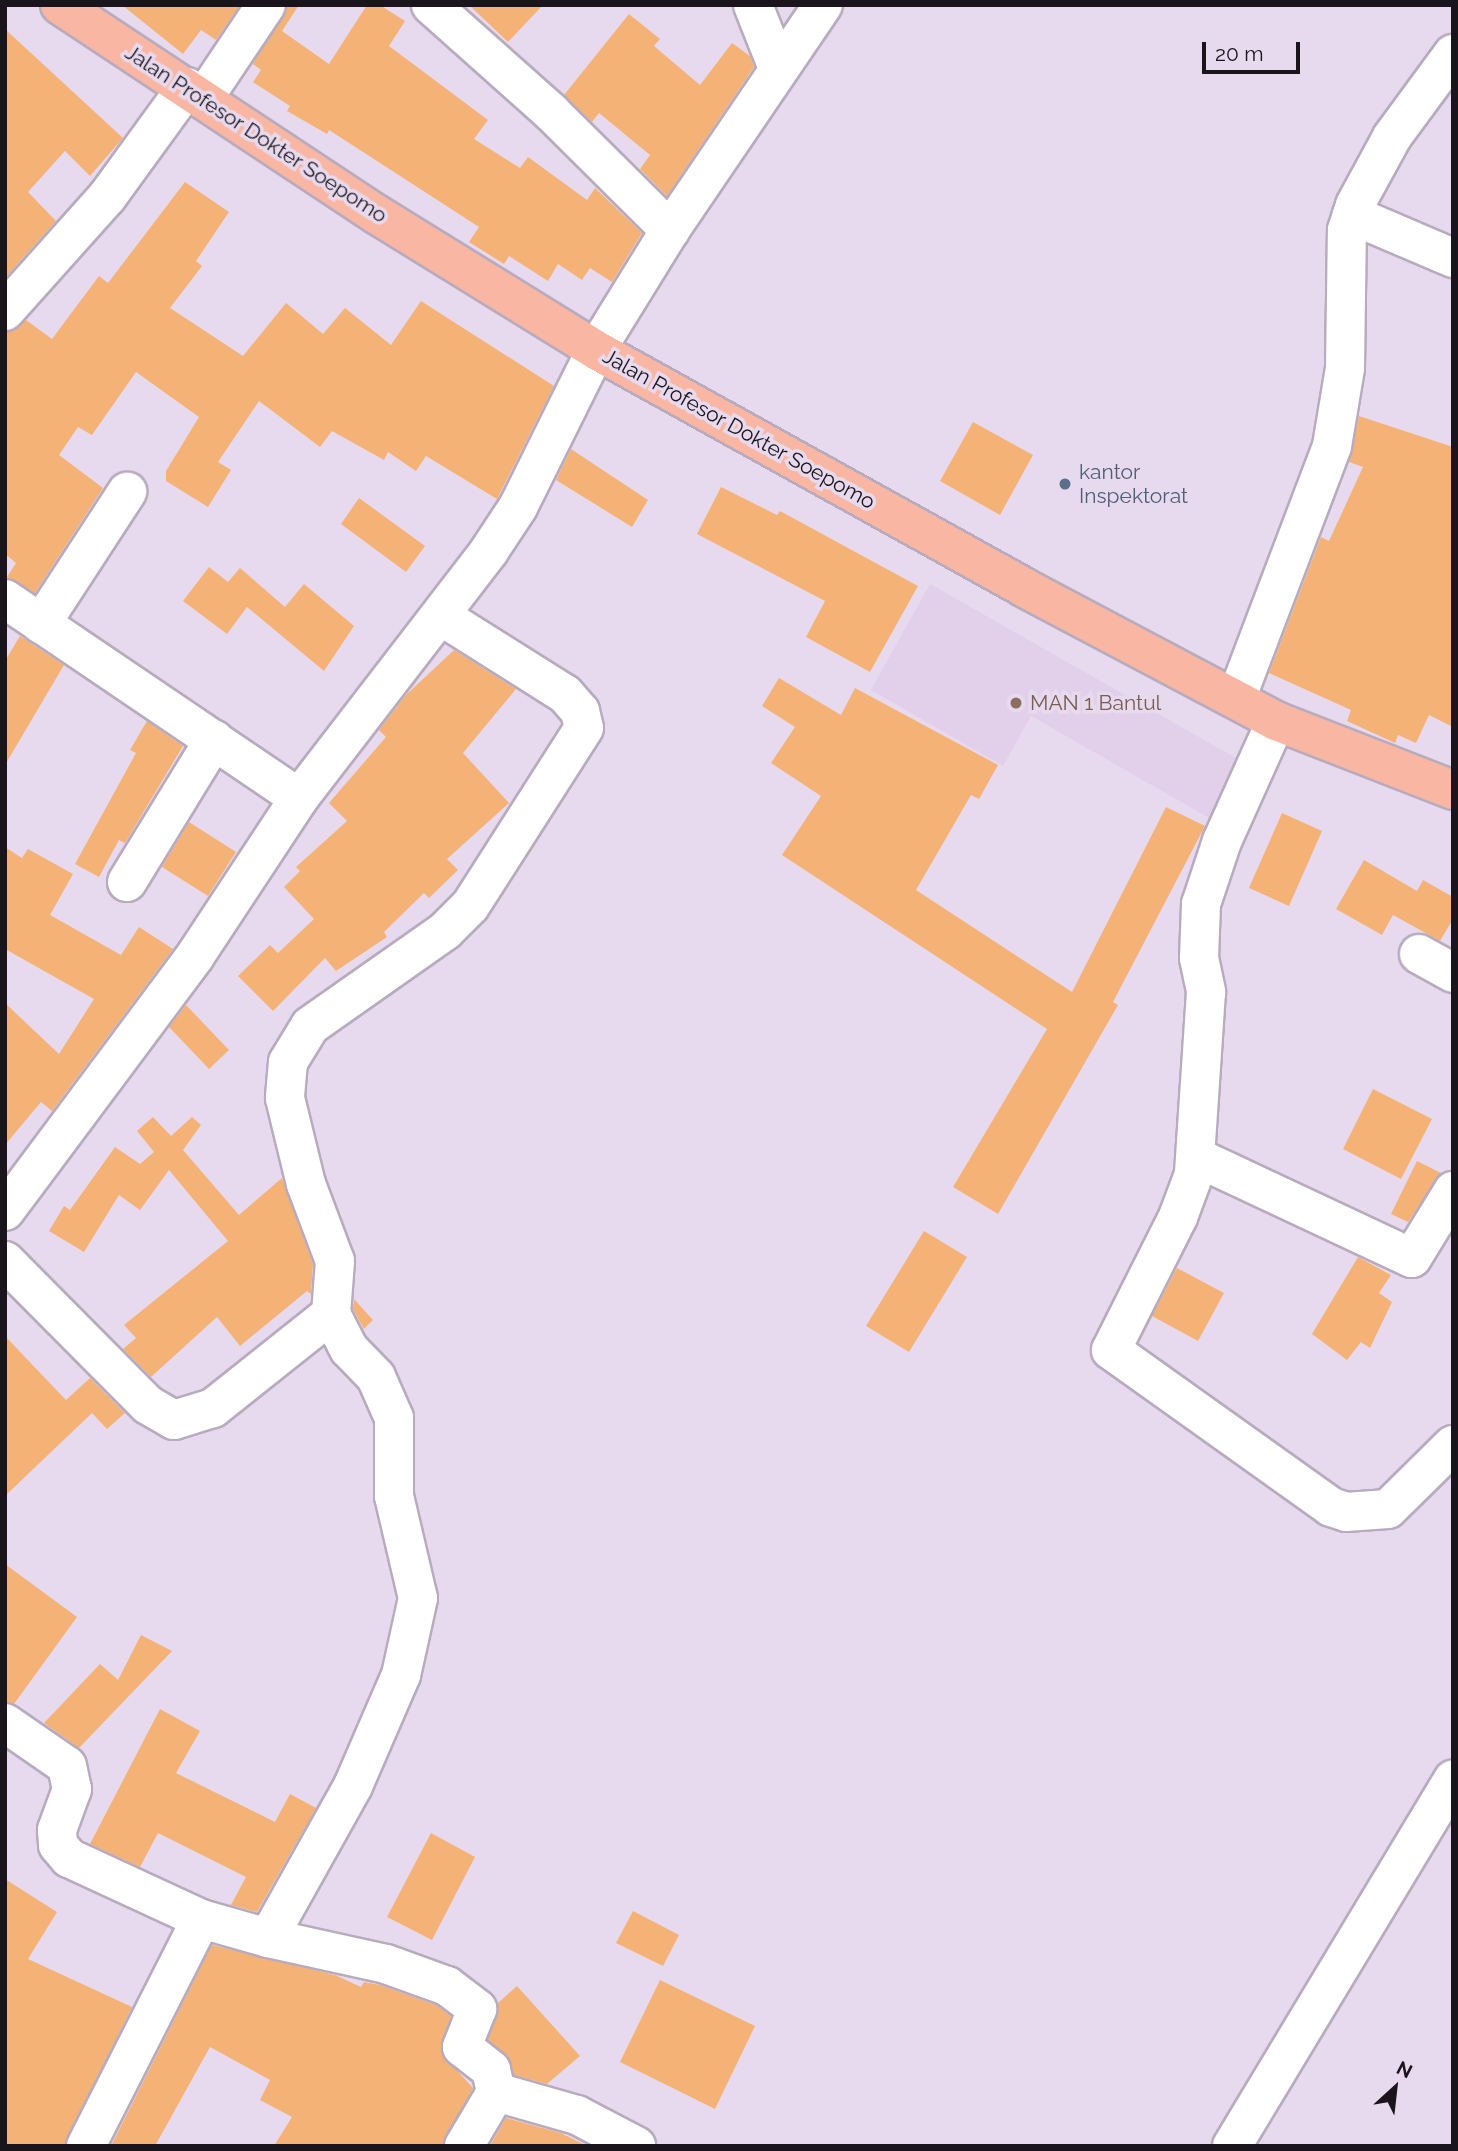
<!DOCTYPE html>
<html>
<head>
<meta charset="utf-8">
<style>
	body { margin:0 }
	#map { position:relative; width:1458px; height:2151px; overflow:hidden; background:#e8daee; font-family:Raleway,sans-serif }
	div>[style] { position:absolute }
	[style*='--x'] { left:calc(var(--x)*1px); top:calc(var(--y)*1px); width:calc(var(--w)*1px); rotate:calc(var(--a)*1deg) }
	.built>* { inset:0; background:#e2cfea }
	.building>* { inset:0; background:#f4b277 }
	.roads { filter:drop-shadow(2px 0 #b8abbe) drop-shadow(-2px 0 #b8abbe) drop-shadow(0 2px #b8abbe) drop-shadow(0 -2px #b8abbe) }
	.minor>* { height:38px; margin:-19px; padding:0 19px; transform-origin:19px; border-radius:19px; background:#fff }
	.major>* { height:38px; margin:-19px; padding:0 19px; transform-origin:19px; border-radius:19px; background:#f9b7a3 }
	.dots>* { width:19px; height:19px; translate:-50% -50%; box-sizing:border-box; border:4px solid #e8daee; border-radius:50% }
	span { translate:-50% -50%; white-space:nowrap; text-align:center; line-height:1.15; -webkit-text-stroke:7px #e8daee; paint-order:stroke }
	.street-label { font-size:21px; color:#1a151c }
	.service-label { font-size:21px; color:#4e5e75 }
	.left { translate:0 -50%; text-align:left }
	.education-label { font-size:21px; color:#785e54 }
	.frame { position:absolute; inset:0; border:7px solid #1a151c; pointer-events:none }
	.north { position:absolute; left:1360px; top:2053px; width:70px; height:70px; -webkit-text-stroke:5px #e8daee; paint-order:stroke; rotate:27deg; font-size:19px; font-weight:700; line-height:28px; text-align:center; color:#1a151c }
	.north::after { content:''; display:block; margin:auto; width:24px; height:32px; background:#1a151c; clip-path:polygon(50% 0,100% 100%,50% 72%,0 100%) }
	.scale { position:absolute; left:1202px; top:42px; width:98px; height:32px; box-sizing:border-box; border:4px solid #1a151c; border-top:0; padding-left:9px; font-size:21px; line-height:24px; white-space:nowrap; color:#1a151c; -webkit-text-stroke:5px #e8daee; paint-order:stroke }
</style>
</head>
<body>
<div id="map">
	<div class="built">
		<i style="clip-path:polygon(930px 584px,1250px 766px,1218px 823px,1031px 716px,1003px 766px,871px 690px)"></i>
	</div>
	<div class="building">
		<i style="clip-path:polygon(122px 5px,240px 5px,216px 40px,201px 30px,183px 54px)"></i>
		<i style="clip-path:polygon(288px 5px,299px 5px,282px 31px,329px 64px,367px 5px,380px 5px,405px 21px,389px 46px,488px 120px,474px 139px,520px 168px,528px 157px,587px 200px,595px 188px,642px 233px,612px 282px,590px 268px,582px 280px,558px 264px,548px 281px,509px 256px,504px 264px,469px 242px,479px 227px,329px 130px,327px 134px,287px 111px,290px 106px,253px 82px,261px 70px,253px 64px)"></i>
		<i style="clip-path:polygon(469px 5px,543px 5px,508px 42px)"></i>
		<i style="clip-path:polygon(629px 14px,660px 39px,654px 46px,700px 85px,732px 43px,750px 56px,754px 67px,667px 196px,640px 169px,650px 155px,599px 113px,592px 122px,564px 95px)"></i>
		<i style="clip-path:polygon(5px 29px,123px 138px,90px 176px,65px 151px,28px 192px,56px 221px,5px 278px)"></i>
		<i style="clip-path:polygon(185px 182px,229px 212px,196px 261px,202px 266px,170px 308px,243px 356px,286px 303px,323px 334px,345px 308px,391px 345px,421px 301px,554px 386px,497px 499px,426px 456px,416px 471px,388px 452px,384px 460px,332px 431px,320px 447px,259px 401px,218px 462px,231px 470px,208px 507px,166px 481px,166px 471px,199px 417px,136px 372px,92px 435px,78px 427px,59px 455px,103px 488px,35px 593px,7px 577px,16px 563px,5px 554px,5px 332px,26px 320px,52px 339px,99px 276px,108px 283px)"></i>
		<i style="clip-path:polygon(1359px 416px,1453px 447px,1453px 727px,1429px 715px,1416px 743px,1398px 735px,1395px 743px,1347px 721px,1351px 710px,1269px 673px,1321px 537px,1329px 541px,1363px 467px,1349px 462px)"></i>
		<i style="clip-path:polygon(973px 422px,1033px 455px,1000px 515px,940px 481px)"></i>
		<i style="clip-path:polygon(571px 449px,648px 500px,632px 527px,556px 480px)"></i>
		<i style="clip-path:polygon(721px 487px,777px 515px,780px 511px,918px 586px,870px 672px,806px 637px,825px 601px,697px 534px)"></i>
		<i style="clip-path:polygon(359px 498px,425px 546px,406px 572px,341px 524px)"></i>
		<i style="clip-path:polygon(209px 567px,228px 582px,240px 568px,285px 607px,304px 584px,354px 626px,324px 671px,247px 607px,227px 634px,183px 601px)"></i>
		<i style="clip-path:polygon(20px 636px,64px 665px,5px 765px,5px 661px)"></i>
		<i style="clip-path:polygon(454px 650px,516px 689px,463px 753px,509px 803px,447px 859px,458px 870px,429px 898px,424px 893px,384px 932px,387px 937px,336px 971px,325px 958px,273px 1011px,238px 976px,270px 945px,278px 953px,314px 919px,284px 887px,300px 871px,296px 867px,347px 821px,329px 803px,386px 737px,379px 730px,406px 695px)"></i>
		<i style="clip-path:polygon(779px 678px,841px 715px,855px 688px,998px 765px,979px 799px,971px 795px,916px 890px,1072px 992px,1166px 807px,1205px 826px,1113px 1002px,1118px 1005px,998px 1214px,953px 1187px,1047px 1029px,782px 855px,821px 796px,771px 763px,795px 727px,762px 706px)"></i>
		<i style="clip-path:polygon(147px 721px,183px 746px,125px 843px,119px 840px,99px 877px,75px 864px,136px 753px,130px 750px)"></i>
		<i style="clip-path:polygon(1282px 813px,1322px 831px,1289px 906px,1249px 888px)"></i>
		<i style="clip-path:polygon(189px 822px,236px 852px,208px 896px,162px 867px)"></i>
		<i style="clip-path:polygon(5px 847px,22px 858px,28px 849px,73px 874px,50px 915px,121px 955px,139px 927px,173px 949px,52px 1111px,41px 1102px,5px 1145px,5px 1003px,59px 1054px,94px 999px,5px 949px)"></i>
		<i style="clip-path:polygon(1364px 860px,1417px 891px,1423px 880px,1453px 897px,1453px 919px,1440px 941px,1393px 915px,1382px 935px,1336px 909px)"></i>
		<i style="clip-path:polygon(186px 1005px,229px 1050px,209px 1069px,169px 1027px)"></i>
		<i style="clip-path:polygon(1373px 1089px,1432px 1119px,1401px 1179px,1343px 1149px)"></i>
		<i style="clip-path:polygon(153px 1117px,171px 1136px,192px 1117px,201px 1125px,183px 1150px,239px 1215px,282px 1178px,313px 1264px,311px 1294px,307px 1291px,240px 1346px,217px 1317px,151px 1377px,123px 1349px,136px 1338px,124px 1325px,228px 1241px,169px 1170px,140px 1210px,119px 1195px,84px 1252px,49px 1231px,64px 1206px,70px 1210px,115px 1147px,140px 1164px,154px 1152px,137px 1131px)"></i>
		<i style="clip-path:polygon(1417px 1161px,1441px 1173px,1408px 1222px,1391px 1214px)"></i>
		<i style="clip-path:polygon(924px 1231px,967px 1257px,909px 1352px,866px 1326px)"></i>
		<i style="clip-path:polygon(1358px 1257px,1391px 1275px,1379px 1293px,1392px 1302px,1370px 1348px,1361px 1342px,1347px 1360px,1312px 1334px)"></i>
		<i style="clip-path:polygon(1177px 1268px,1224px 1293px,1198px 1341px,1152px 1316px)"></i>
		<i style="clip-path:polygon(354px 1299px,373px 1320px,364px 1329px,353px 1309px)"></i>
		<i style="clip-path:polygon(5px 1336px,66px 1400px,90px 1378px,125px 1413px,107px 1429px,92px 1413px,5px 1496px)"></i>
		<i style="clip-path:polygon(5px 1564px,77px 1617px,14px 1704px,5px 1701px)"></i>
		<i style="clip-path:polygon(141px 1635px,172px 1651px,79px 1748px,44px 1723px,100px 1664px,118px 1680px)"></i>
		<i style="clip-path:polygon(160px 1709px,200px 1731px,176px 1773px,275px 1822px,290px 1794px,316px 1808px,257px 1912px,231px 1905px,246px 1877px,158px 1833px,140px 1867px,90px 1844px)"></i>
		<i style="clip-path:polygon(431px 1833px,475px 1857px,432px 1940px,387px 1917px)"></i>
		<i style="clip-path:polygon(5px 1879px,57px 1912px,28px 1959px,132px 2007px,64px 2146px,5px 2146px)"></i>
		<i style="clip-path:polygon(633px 1911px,679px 1935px,663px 1966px,616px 1943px)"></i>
		<i style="clip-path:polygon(212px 1945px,335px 1975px,361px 1987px,364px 1982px,380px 1985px,436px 2005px,451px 2016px,441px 2053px,473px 2088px,442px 2146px,274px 2146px,292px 2117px,260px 2100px,270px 2080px,210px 2047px,155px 2146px,111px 2146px)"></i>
		<i style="clip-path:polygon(660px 1980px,755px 2026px,715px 2109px,620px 2062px)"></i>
		<i style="clip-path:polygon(517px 1986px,580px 2056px,547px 2084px,514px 2075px,505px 2054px,488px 2040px,498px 2003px)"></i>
		<i style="clip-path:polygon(506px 2118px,561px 2133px,587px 2146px,490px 2146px)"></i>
	</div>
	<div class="roads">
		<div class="minor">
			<i style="--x:431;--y:5;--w:161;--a:41.7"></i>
			<i style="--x:551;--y:112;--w:168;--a:44.8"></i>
			<i style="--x:753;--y:5;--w:68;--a:68.4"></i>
			<i style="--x:203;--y:99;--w:113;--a:-56.2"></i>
			<i style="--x:1352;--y:215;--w:110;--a:23.1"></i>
			<i style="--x:5;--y:311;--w:153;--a:-48.2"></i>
			<i style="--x:107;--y:197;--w:136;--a:-54"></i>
			<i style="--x:5;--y:599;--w:355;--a:34.1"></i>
			<i style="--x:441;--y:616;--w:146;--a:32.2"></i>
			<i style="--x:565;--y:694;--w:23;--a:49"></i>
			<i style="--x:580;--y:711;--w:17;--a:77"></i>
			<i style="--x:584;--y:728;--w:211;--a:122.6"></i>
			<i style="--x:470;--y:906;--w:35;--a:135"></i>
			<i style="--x:445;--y:931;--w:165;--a:144.9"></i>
			<i style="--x:310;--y:1026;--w:42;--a:121.4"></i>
			<i style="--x:288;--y:1062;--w:36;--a:95"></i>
			<i style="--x:285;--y:1098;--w:89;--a:76.3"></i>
			<i style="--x:306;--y:1184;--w:82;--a:69.4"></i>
			<i style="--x:335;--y:1261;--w:53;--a:94.3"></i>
			<i style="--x:331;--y:1314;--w:39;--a:63"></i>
			<i style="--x:349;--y:1349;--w:39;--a:46"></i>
			<i style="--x:376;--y:1377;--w:45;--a:66.3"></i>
			<i style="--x:394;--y:1418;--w:78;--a:90"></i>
			<i style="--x:394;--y:1496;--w:105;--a:76.8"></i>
			<i style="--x:418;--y:1598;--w:79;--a:102.4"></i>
			<i style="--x:401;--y:1675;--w:121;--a:113.4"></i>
			<i style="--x:353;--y:1786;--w:174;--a:119.2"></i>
			<i style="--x:268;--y:1938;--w:121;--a:12.4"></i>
			<i style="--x:386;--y:1964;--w:65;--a:19.8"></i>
			<i style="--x:447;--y:1986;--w:38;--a:37"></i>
			<i style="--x:477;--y:2009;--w:41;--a:111.5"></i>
			<i style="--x:462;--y:2047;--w:37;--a:38"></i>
			<i style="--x:491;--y:2070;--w:23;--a:77"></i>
			<i style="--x:496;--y:2092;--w:84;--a:15.9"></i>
			<i style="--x:577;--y:2115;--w:67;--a:27.7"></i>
			<i style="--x:41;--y:624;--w:158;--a:-56.9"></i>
			<i style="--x:1236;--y:699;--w:271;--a:-69.2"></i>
			<i style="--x:1332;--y:446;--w:79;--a:-80.5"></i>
			<i style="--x:1345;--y:368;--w:138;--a:-89.2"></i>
			<i style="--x:1347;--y:230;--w:26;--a:-72"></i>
			<i style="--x:1355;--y:205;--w:77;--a:-61.4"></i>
			<i style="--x:1392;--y:137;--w:103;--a:-53.7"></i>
			<i style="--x:1276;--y:721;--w:132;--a:114.2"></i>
			<i style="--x:1222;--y:841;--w:66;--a:108.4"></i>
			<i style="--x:1201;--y:904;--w:54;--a:92.1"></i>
			<i style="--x:1199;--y:958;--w:35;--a:78"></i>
			<i style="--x:1206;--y:992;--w:182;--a:93.8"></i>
			<i style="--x:1194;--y:1174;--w:46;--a:110.4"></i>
			<i style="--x:1178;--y:1217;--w:149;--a:116.7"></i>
			<i style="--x:1111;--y:1350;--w:270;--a:35.5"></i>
			<i style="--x:1331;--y:1507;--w:16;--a:18"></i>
			<i style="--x:1346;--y:1512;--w:42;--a:-4.1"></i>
			<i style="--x:1388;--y:1509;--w:91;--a:-44.6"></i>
			<i style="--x:127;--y:882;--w:167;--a:-58.5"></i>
			<i style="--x:1419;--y:954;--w:39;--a:29"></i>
			<i style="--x:1196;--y:1157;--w:238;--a:25.1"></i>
			<i style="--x:1412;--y:1258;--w:79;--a:-58.5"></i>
			<i style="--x:5;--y:1211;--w:318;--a:-53.3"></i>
			<i style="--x:195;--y:956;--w:189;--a:-56.6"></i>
			<i style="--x:299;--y:798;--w:312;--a:-52.4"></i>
			<i style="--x:489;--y:551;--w:53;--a:-56.6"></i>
			<i style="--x:518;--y:507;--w:175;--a:-63.6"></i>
			<i style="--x:596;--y:350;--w:141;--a:-58.3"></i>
			<i style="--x:670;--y:230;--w:272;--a:-55.8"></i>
			<i style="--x:5;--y:1261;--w:203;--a:45.2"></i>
			<i style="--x:148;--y:1405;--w:30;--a:30"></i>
			<i style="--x:174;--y:1420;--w:41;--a:-17.1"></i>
			<i style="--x:213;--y:1408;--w:151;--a:-38.5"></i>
			<i style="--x:5;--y:1723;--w:75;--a:34.7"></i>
			<i style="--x:67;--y:1766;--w:24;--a:78"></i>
			<i style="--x:72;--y:1789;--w:44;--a:110.1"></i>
			<i style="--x:57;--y:1830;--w:15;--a:86"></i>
			<i style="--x:58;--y:1845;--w:17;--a:50"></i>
			<i style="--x:69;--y:1858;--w:145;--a:24.8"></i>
			<i style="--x:86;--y:2146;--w:254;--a:-63.1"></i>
			<i style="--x:201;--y:1919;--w:70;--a:15.8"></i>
			<i style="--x:464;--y:2146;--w:63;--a:-59.3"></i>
			<i style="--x:1232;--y:2146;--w:428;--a:-58.9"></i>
		</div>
		<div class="major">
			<i style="--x:60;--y:5;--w:379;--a:33.5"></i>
			<i style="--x:376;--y:214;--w:259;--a:31.7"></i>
			<i style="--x:596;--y:350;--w:488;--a:29"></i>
			<i style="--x:1023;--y:587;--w:286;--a:27.9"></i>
			<i style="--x:1276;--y:721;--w:190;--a:21.3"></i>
		</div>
	</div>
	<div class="dots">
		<i style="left:1065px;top:484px;background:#5c6f8a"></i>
		<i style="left:1016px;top:703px;background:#8d6e63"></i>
	</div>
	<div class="street-label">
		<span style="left:256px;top:134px;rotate:33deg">Jalan Profesor Dokter Soepomo</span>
		<span style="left:739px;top:429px;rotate:29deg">Jalan Profesor Dokter Soepomo</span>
	</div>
	<div class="service-label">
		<span class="left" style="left:1079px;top:484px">kantor<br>Inspektorat</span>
	</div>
	<div class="education-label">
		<span class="left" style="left:1030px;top:703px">MAN 1 Bantul</span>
	</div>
	<div class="frame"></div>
	<div class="north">N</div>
	<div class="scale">20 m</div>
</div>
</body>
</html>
